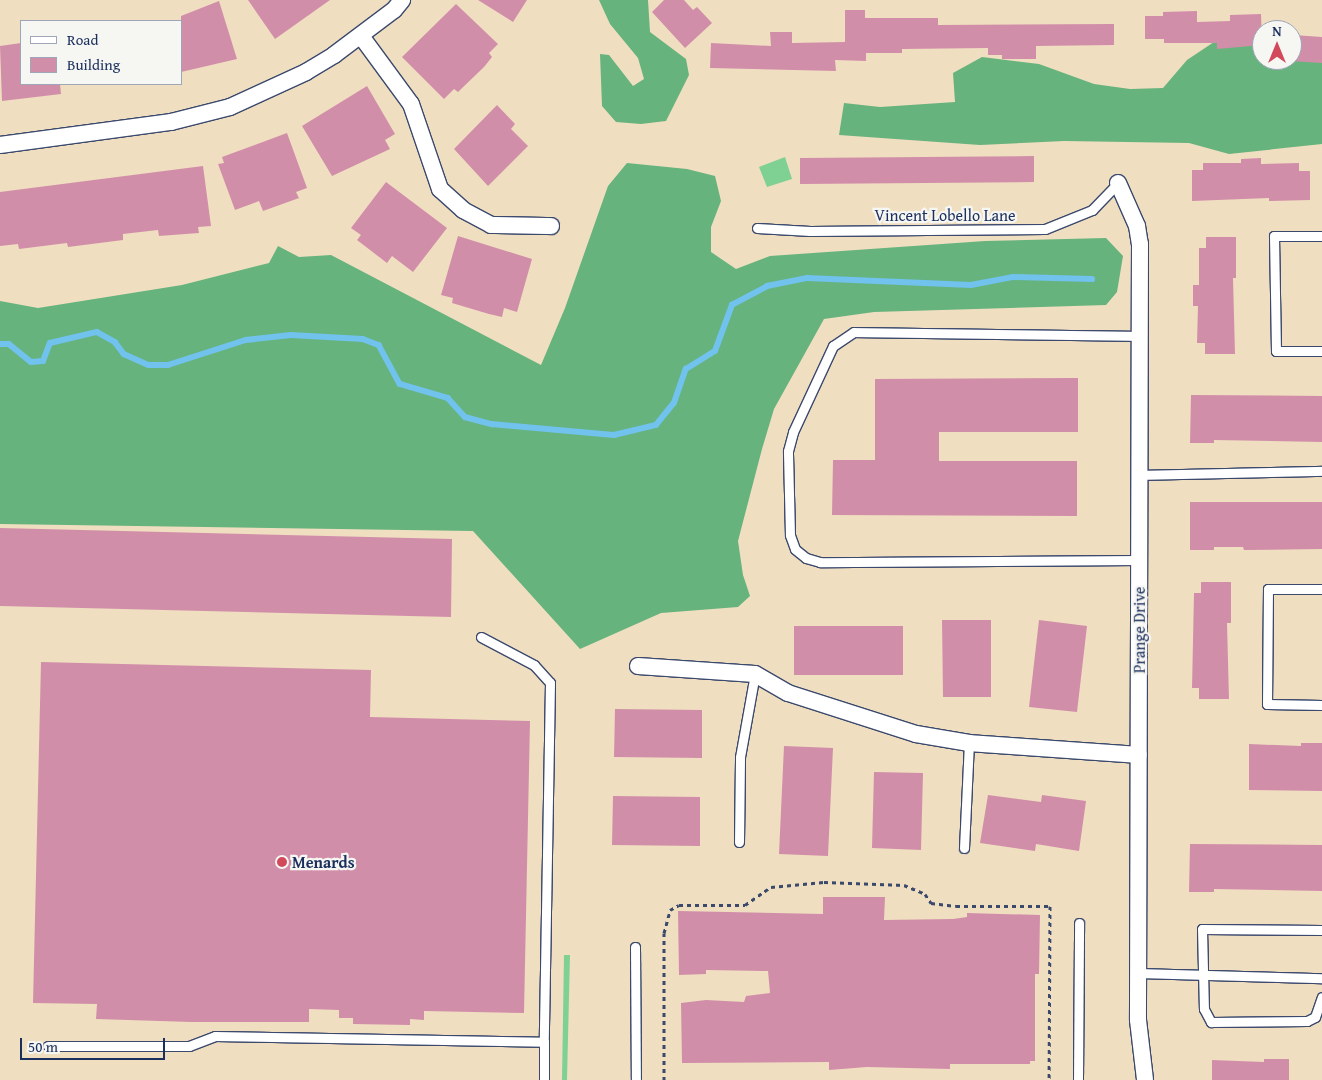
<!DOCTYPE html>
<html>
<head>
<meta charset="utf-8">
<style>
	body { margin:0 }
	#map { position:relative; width:1322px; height:1080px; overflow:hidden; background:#f0dec0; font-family:"Gentium Book Plus",serif }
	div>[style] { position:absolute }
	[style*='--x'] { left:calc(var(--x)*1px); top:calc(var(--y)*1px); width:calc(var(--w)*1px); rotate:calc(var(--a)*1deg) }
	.green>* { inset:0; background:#7ed193 }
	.forest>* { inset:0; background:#66b37d }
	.stream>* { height:5.5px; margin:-2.75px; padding:0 2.75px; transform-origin:2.75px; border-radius:2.75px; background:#71c2ed }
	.building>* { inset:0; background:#d18ea9 }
	.path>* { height:3px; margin-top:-1.5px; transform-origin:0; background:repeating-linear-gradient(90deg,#3b496d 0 4px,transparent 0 8px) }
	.roads { filter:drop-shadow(1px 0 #3b496d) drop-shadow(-1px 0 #3b496d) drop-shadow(0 1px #3b496d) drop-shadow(0 -1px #3b496d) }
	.lane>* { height:9px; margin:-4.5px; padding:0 4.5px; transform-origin:4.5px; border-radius:4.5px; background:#fff }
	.street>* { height:16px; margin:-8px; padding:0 8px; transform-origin:8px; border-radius:8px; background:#fff }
	.dots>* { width:14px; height:14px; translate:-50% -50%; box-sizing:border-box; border:2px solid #f6f6f2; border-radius:50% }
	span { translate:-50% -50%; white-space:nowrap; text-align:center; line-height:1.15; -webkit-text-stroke:4.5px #f6f6f2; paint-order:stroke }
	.street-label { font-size:16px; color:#1b2f5e }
	.poi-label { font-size:16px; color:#1b2f5e; font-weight:700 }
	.left { translate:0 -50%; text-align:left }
	.legend { position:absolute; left:20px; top:20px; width:162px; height:65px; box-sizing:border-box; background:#f6f6f2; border:1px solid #9ea6b7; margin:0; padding:6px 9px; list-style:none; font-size:15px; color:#1b2f5e }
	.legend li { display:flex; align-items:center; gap:10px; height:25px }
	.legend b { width:25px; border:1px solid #9ea6b7 }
	.north { position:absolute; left:1252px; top:20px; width:50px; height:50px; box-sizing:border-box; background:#f6f6f2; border:1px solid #9ea6b7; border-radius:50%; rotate:0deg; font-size:14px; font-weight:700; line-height:20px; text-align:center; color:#1b2f5e }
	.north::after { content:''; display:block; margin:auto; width:18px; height:22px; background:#d1495b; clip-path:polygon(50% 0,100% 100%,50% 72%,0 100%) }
	.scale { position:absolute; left:20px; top:1038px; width:145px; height:22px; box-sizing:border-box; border:2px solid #1b2f5e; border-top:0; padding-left:6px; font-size:15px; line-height:18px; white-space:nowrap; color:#1b2f5e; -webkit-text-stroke:4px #f6f6f2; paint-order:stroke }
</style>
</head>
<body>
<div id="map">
	<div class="green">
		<i style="clip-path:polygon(785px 157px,792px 179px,767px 187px,759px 167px)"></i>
		<i style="clip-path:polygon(564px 955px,570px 955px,567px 1080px,562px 1080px)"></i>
	</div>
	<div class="forest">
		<i style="clip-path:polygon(599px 0,648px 0,650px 32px,686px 59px,689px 75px,666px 121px,641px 124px,616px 122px,602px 106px,600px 54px,609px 55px,633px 86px,644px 79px,638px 58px,610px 24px)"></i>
		<i style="clip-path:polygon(1262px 39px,1262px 60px,1292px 60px,1292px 46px,1322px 56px,1322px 144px,1229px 154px,1189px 143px,1064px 141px,980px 145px,839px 135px,844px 103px,880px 107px,955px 102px,953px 73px,982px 57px,1039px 64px,1094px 84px,1130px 89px,1163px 88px,1187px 60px,1214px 42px)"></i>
		<i style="clip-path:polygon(627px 163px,687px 169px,715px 176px,721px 201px,711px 227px,711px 252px,736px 269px,770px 256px,985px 241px,1106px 238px,1123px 256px,1117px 292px,1106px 305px,874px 312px,824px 319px,774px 409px,762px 449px,738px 541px,743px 575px,750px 596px,738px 607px,661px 613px,580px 649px,473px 531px,0 524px,0 301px,38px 308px,182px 285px,269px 263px,278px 246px,299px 257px,331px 255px,541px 365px,565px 308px,608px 186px)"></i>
	</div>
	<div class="stream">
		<i style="--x:0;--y:344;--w:9;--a:0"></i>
		<i style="--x:9;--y:344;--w:28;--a:39"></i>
		<i style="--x:31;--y:362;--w:12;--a:-5"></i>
		<i style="--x:43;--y:361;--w:19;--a:-69"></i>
		<i style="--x:50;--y:343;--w:48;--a:-13.2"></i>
		<i style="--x:97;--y:332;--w:21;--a:29"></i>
		<i style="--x:115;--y:342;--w:15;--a:53"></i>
		<i style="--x:124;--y:354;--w:27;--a:24"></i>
		<i style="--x:149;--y:365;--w:19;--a:0"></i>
		<i style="--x:168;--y:365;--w:82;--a:-17.8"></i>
		<i style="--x:246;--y:340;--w:45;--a:-6.3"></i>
		<i style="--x:291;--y:335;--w:72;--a:3.2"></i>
		<i style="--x:363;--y:339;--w:17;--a:21"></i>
		<i style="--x:379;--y:345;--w:44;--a:61.7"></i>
		<i style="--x:400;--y:384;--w:50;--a:16.3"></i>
		<i style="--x:448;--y:398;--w:25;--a:48"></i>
		<i style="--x:465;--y:417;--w:28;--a:15"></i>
		<i style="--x:492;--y:424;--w:122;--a:5.2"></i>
		<i style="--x:614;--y:435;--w:43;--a:-13.4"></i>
		<i style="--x:656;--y:425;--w:28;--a:-51"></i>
		<i style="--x:674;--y:403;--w:36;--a:-71"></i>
		<i style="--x:686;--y:369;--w:34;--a:-32"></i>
		<i style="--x:715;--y:351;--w:49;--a:-69.7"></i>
		<i style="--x:732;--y:305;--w:40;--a:-28"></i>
		<i style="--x:767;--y:286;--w:41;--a:-11.3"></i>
		<i style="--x:807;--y:278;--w:164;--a:2.4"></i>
		<i style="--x:971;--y:285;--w:43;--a:-10.8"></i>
		<i style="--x:1013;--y:277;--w:79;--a:1.5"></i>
	</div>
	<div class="building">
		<i style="clip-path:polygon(248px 0,330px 0,275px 39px)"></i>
		<i style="clip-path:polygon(478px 0,527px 0,513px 22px)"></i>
		<i style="clip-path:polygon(664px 0,684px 0,693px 10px,697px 7px,712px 23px,685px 48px,652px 12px)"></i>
		<i style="clip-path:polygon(219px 1px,237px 59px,181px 72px,181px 16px)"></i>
		<i style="clip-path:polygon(456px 4px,498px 44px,489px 53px,492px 57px,484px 67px,458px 92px,454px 89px,444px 99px,402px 57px)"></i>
		<i style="clip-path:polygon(845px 10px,865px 10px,865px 18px,938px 18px,938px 25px,1114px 24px,1114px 45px,1036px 46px,1036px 59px,1002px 59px,1002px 55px,988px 55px,988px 48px,902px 49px,902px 53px,866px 53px,866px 61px,835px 60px,836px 71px,710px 68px,711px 43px,771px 46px,770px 32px,792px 32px,792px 43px,845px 42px)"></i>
		<i style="clip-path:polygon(1197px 11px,1197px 22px,1230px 21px,1230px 15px,1261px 14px,1262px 45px,1217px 49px,1217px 43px,1164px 43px,1164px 39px,1145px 39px,1145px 16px,1163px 16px,1163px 12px)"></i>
		<i style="clip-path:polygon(1293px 35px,1322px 37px,1322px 63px,1291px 61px)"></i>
		<i style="clip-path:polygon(21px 43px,21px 84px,60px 84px,61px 94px,2px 101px,0 46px)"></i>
		<i style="clip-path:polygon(367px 86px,395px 134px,385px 140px,390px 149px,332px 176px,302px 126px)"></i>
		<i style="clip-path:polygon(497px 105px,515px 124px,511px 129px,528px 146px,488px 186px,454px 149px)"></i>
		<i style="clip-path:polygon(287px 133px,307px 188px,296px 192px,299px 198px,263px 211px,259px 201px,235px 210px,218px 164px,224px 163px,222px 157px)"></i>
		<i style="clip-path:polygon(1034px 156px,1034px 182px,800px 184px,800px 158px)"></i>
		<i style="clip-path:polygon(1261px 158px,1261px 164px,1299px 163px,1299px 171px,1310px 171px,1310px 200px,1269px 201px,1269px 198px,1192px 201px,1192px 170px,1203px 170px,1203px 163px,1241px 163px,1241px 159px)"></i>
		<i style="clip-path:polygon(203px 166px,211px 226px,198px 227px,199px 233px,159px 236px,158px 230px,123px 234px,123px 240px,68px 247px,67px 243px,19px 249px,18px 244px,0 246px,0 192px)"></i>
		<i style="clip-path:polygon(386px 182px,447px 228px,413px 272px,392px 256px,387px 263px,357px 240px,361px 235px,351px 228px)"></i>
		<i style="clip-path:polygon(458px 236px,532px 259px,517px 312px,504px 308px,502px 317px,489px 314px,452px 303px,453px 298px,441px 295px)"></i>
		<i style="clip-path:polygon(1206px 237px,1236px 237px,1236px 278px,1233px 278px,1235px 354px,1205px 354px,1205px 343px,1197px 343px,1198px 306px,1193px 306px,1193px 285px,1199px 285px,1199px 248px,1206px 248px)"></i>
		<i style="clip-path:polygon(1078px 378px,1078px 432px,939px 432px,939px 461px,1077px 461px,1077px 516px,832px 515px,833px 460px,875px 460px,875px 379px)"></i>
		<i style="clip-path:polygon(1191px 395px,1322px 396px,1322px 442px,1214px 440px,1214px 443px,1190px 443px)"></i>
		<i style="clip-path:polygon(1190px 502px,1322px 502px,1322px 549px,1244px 550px,1243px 547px,1214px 547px,1214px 550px,1190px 550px)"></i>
		<i style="clip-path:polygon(0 528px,452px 539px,451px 617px,0 606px)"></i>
		<i style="clip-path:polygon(1201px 582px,1231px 582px,1231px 623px,1227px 623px,1229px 699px,1199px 699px,1199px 688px,1192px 688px,1194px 593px,1201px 593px)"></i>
		<i style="clip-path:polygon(942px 620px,991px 620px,991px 697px,943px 697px)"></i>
		<i style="clip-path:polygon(1039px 620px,1087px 626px,1077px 712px,1029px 707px)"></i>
		<i style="clip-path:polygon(794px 626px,903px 626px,903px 675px,794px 675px)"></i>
		<i style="clip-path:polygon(41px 662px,371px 670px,370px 717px,530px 721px,524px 1013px,424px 1011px,424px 1020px,410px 1019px,410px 1025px,353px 1024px,353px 1018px,339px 1018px,339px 1010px,309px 1009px,309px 1022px,191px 1022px,96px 1019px,97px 1004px,33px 1003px)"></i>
		<i style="clip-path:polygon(615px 709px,702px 710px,702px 758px,614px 757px)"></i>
		<i style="clip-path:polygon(1301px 743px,1322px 743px,1322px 791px,1249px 790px,1249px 744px,1301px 746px)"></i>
		<i style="clip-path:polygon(784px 746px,833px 748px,828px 856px,779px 854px)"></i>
		<i style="clip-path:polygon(874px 772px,923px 773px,921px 850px,872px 848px)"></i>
		<i style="clip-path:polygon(988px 795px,1041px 802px,1042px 795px,1086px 801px,1079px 851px,1036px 844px,1035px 851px,980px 843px)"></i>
		<i style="clip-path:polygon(613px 796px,700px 797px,700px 846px,612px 845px)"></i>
		<i style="clip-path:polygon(1190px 844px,1322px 845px,1322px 891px,1214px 889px,1214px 892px,1189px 892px)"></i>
		<i style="clip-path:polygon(823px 897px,885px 897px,884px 920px,953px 919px,967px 917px,967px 913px,1040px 915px,1039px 974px,1035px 974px,1035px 1061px,1030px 1061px,1030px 1064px,950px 1064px,950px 1069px,867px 1067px,829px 1070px,829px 1062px,682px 1063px,681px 1003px,706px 1000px,744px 1002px,746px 996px,770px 993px,768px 971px,706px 970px,706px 974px,679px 975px,678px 911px,823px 914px)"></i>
		<i style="clip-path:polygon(1264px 1059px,1289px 1059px,1289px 1080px,1212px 1080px,1212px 1060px,1264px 1062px)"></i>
	</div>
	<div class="path">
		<i style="--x:664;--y:1080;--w:147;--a:-90"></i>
		<i style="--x:664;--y:933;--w:24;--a:-75"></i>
		<i style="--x:670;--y:910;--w:10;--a:-29"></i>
		<i style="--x:679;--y:905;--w:66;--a:0"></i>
		<i style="--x:745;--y:905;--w:32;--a:-35"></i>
		<i style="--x:771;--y:887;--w:53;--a:-5.4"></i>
		<i style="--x:824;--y:882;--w:80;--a:2.1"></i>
		<i style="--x:904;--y:885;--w:23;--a:23"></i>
		<i style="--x:925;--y:894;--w:11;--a:56"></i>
		<i style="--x:931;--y:903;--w:25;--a:7"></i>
		<i style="--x:956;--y:906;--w:94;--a:0"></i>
		<i style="--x:1050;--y:906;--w:174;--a:90.3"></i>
	</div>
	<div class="roads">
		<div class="lane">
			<i style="--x:757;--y:228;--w:53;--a:3.2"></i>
			<i style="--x:810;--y:231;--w:235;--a:-0.5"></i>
			<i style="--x:1045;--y:229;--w:51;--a:-22"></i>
			<i style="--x:1092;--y:210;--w:37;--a:-46"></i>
			<i style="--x:1322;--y:236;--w:48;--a:180"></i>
			<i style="--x:1274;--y:236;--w:115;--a:89"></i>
			<i style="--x:1276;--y:351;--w:46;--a:0"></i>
			<i style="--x:1141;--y:475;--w:181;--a:-1.3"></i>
			<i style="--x:1139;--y:560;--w:319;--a:179.6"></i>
			<i style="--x:820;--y:562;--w:15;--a:-164"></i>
			<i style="--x:806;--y:558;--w:14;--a:-141"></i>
			<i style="--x:795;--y:549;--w:15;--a:-110"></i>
			<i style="--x:790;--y:535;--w:84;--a:-91.4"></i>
			<i style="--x:788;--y:451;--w:20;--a:-75"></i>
			<i style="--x:793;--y:432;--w:95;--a:-65.1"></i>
			<i style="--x:833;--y:346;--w:25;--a:-34"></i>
			<i style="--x:854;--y:332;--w:286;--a:0.8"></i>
			<i style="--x:1322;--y:589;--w:54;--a:180"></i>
			<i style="--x:1268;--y:589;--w:115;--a:90.5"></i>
			<i style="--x:1267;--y:704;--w:55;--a:1"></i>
			<i style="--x:481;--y:637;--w:60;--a:27.8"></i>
			<i style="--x:534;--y:665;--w:24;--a:48"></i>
			<i style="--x:550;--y:683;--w:359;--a:91"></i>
			<i style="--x:739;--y:842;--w:85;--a:-89.3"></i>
			<i style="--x:740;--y:757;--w:84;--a:-79.8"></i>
			<i style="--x:964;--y:848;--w:105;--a:-87.3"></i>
			<i style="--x:1322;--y:930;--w:120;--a:-179.5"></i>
			<i style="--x:1202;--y:929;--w:80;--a:88.6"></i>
			<i style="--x:1204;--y:1009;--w:15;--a:62"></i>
			<i style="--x:1211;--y:1022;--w:96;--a:-0.6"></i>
			<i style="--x:1307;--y:1021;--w:9;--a:-27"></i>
			<i style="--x:1315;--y:1017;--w:21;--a:-71"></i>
			<i style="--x:635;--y:947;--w:133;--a:89.6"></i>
			<i style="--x:1138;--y:973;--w:184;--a:1.6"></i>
			<i style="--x:48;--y:1046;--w:141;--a:0"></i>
			<i style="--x:189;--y:1046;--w:28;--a:-21"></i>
			<i style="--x:215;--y:1036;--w:329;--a:1"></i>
			<i style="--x:544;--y:1042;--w:38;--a:90"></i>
			<i style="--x:1078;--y:1080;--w:157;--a:-89.6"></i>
		</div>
		<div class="street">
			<i style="--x:361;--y:36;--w:84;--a:53.7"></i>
			<i style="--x:411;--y:104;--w:90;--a:71.2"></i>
			<i style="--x:440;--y:189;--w:31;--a:42"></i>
			<i style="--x:463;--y:210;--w:32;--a:28"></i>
			<i style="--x:491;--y:225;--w:60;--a:1"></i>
			<i style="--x:0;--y:145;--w:173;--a:-7.7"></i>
			<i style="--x:171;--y:122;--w:61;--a:-14.3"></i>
			<i style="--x:230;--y:107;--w:84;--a:-24.7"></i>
			<i style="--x:306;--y:72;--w:33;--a:-31"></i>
			<i style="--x:334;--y:55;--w:75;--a:-36.9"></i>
			<i style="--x:394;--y:10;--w:13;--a:-51"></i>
			<i style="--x:1118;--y:183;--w:47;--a:66.2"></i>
			<i style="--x:1137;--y:226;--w:18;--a:81"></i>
			<i style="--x:1140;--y:244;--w:776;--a:90.15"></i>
			<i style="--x:1138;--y:1020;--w:60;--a:83.3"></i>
			<i style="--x:638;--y:666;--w:117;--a:3.9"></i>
			<i style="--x:755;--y:674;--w:38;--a:30"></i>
			<i style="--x:788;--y:693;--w:134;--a:17.8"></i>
			<i style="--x:916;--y:734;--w:54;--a:9.6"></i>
			<i style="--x:969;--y:743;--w:170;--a:4"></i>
		</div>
	</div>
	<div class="dots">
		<i style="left:282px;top:862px;background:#d1495b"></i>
	</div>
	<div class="street-label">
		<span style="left:945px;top:215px">Vincent Lobello Lane</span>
		<span style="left:1139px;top:630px;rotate:-90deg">Prange Drive</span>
	</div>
	<div class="poi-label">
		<span class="left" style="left:292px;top:862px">Menards</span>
	</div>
	<ul class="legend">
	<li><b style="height:6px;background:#fff"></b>Road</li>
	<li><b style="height:14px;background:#d18ea9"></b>Building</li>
	</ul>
	<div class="north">N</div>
	<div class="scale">50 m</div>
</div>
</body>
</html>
